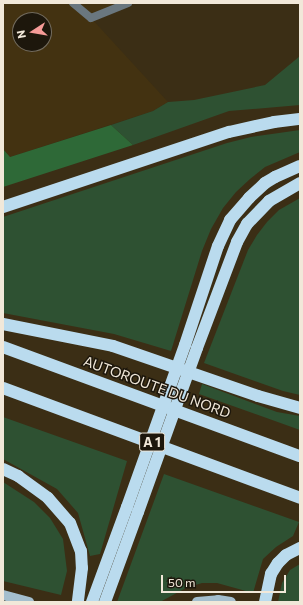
<!DOCTYPE html>
<html>
<head>
<meta charset="utf-8">
<style>
	body { margin:0 }
	#map { position:relative; width:303px; height:605px; overflow:hidden; background:#3b2e15; font-family:Commissioner,sans-serif }
	div>[style] { position:absolute }
	[style*='--x'] { left:calc(var(--x)*1px); top:calc(var(--y)*1px); width:calc(var(--w)*1px); rotate:calc(var(--a)*1deg) }
	.built>* { inset:0; background:#433211 }
	.green>* { inset:0; background:#2e5132 }
	.forest>* { inset:0; background:#2e6937 }
	.minor>* { height:8px; margin:-4px; padding:0 4px; transform-origin:4px; border-radius:4px; background:#6a777f }
	.primary>* { height:10px; margin:-5px; padding:0 5px; transform-origin:5px; border-radius:5px; background:#a4bfce }
	.motorway>* { height:12px; margin:-6px; padding:0 6px; transform-origin:6px; border-radius:6px; background:#badbee }
	.motorway-bridge>* { height:12px; margin:-6px; padding:0 6px; transform-origin:6px; border-radius:6px; background:#badbee }
	span { translate:-50% -50%; white-space:nowrap; text-align:center; line-height:1.15; -webkit-text-stroke:3px #1d170c; paint-order:stroke }
	.shield-label span { padding:1px 3px; background:#1d170c; border:1px solid; border-radius:3px; -webkit-text-stroke-width:0 }
	.shield-label { font-size:13px; color:#f1e8d9; font-weight:700 }
	.street-label { font-size:14px; color:#f1e8d9 }
	.frame { position:absolute; inset:0; border:4px solid #f1e8d9; pointer-events:none }
	.north { position:absolute; left:12px; top:12px; width:40px; height:40px; box-sizing:border-box; background:#1d170c; border:1px solid #726b5e; border-radius:50%; rotate:258deg; font-size:11px; font-weight:700; line-height:16px; text-align:center; color:#f1e8d9 }
	.north::after { content:''; display:block; margin:auto; width:14px; height:18px; background:#f59b98; clip-path:polygon(50% 0,100% 100%,50% 72%,0 100%) }
	.scale { position:absolute; left:161px; top:575px; width:125px; height:18px; box-sizing:border-box; border:2px solid #f1e8d9; border-top:0; padding-left:5px; font-size:12px; line-height:14px; white-space:nowrap; color:#f1e8d9; -webkit-text-stroke:3px #1d170c; paint-order:stroke }
</style>
</head>
<body>
<div id="map">
	<div class="built">
		<i style="clip-path:polygon(evenodd,3px 3px,128px 3px,91px 18px,168px 102px,153px 111px,10px 157px,3px 149px,3px 3px,20px 20px,44px 20px,44px 44px,20px 44px,20px 20px)"></i>
	</div>
	<div class="green">
		<i style="clip-path:polygon(300px 56px,300px 105px,229px 111px,133px 145px,111px 125px,153px 111px,168px 102px,194px 100px,265px 85px)"></i>
		<i style="clip-path:polygon(300px 130px,300px 152px,265px 167px,250px 179px,236px 192px,223px 208px,211px 229px,202px 251px,171px 351px,114px 334px,3px 313px,3px 217px,227px 143px,251px 137px)"></i>
		<i style="clip-path:polygon(300px 198px,300px 395px,283px 391px,204px 363px,248px 250px,257px 235px,267px 222px,279px 210px)"></i>
		<i style="clip-path:polygon(202px 384px,277px 412px,300px 416px,300px 430px,199px 394px)"></i>
		<i style="clip-path:polygon(3px 417px,127px 461px,100px 554px,90px 556px,78px 513px,57px 489px,3px 459px)"></i>
		<i style="clip-path:polygon(164px 474px,299px 522px,293px 536px,276px 547px,263px 559px,253px 593px,217px 583px,202px 583px,186px 588px,160px 602px,117px 602px)"></i>
		<i style="clip-path:polygon(3px 482px,34px 502px,50px 518px,63px 539px,67px 571px,61px 595px,3px 581px)"></i>
		<i style="clip-path:polygon(300px 564px,300px 602px,278px 602px,282px 583px,290px 570px)"></i>
	</div>
	<div class="forest">
		<i style="clip-path:polygon(111px 125px,133px 145px,3px 187px,3px 149px,10px 157px)"></i>
	</div>
	<div class="minor">
		<i style="--x:73;--y:3;--w:23;--a:40"></i>
		<i style="--x:91;--y:18;--w:40;--a:-22"></i>
	</div>
	<div class="primary">
		<i style="--x:3;--y:595;--w:27;--a:15"></i>
		<i style="--x:197;--y:602;--w:21;--a:-5"></i>
		<i style="--x:218;--y:600;--w:13;--a:9"></i>
	</div>
	<div class="motorway">
		<i style="--x:3;--y:207;--w:238;--a:-18.4"></i>
		<i style="--x:229;--y:132;--w:46;--a:-12.5"></i>
		<i style="--x:274;--y:122;--w:26;--a:-7"></i>
		<i style="--x:3;--y:324;--w:112;--a:11.3"></i>
		<i style="--x:113;--y:346;--w:153;--a:19"></i>
		<i style="--x:258;--y:396;--w:44;--a:15.9"></i>
		<i style="--x:185;--y:345;--w:104;--a:-71.6"></i>
		<i style="--x:218;--y:246;--w:29;--a:-65"></i>
		<i style="--x:230;--y:220;--w:29;--a:-49"></i>
		<i style="--x:249;--y:198;--w:22;--a:-43"></i>
		<i style="--x:265;--y:183;--w:12;--a:-31"></i>
		<i style="--x:275;--y:177;--w:27;--a:-24"></i>
		<i style="--x:3;--y:347;--w:316;--a:20.2"></i>
		<i style="--x:197;--y:348;--w:113;--a:-69.3"></i>
		<i style="--x:237;--y:242;--w:21;--a:-61"></i>
		<i style="--x:247;--y:224;--w:32;--a:-46"></i>
		<i style="--x:269;--y:201;--w:36;--a:-30"></i>
		<i style="--x:3;--y:388;--w:317;--a:20.3"></i>
		<i style="--x:3;--y:469;--w:17;--a:25"></i>
		<i style="--x:18;--y:476;--w:37;--a:36"></i>
		<i style="--x:48;--y:498;--w:33;--a:49"></i>
		<i style="--x:70;--y:523;--w:30;--a:69"></i>
		<i style="--x:81;--y:551;--w:17;--a:87"></i>
		<i style="--x:82;--y:568;--w:34;--a:97"></i>
		<i style="--x:92;--y:602;--w:101;--a:-69.8"></i>
		<i style="--x:105;--y:602;--w:96;--a:-69.9"></i>
		<i style="--x:265;--y:602;--w:29;--a:-78"></i>
		<i style="--x:271;--y:574;--w:13;--a:-58"></i>
		<i style="--x:278;--y:563;--w:11;--a:-45"></i>
		<i style="--x:286;--y:555;--w:16;--a:-27"></i>
	</div>
	<div class="motorway-bridge">
		<i style="--x:127;--y:507;--w:172;--a:-70.3"></i>
		<i style="--x:138;--y:512;--w:174;--a:-70.2"></i>
	</div>
	<div class="shield-label">
		<span style="left:152px;top:442px">A 1</span>
	</div>
	<div class="street-label">
		<span style="left:157px;top:387px;rotate:20deg">AUTOROUTE DU NORD</span>
	</div>
	<div class="frame"></div>
	<div class="north">N</div>
	<div class="scale">50 m</div>
</div>
</body>
</html>
